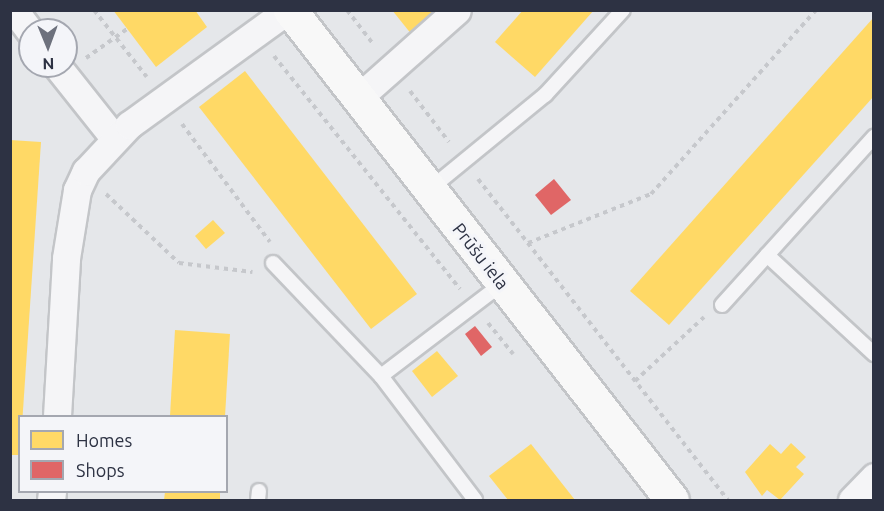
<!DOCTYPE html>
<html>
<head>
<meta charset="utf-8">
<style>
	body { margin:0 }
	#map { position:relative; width:884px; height:511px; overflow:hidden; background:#e5e7ea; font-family:Ubuntu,sans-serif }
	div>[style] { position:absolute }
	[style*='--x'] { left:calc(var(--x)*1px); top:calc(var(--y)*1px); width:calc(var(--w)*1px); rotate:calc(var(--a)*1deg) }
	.homes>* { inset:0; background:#ffd966 }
	.shops>* { inset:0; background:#e06666 }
	.path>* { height:4px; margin-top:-2px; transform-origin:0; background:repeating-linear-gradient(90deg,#c6c8cc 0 4.5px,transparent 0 9px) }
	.roads { filter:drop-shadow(2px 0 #c3c5c8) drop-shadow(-2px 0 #c3c5c8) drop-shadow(0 2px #c3c5c8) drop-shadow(0 -2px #c3c5c8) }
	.lane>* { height:14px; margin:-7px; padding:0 7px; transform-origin:7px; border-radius:7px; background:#f5f5f7 }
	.street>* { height:27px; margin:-13.5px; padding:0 13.5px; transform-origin:13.5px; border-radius:13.5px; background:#f5f5f7 }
	.secondary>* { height:33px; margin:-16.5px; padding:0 16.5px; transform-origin:16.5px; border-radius:16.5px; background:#f8f8f8 }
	span { translate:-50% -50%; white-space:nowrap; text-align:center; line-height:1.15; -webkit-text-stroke:6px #f4f5f9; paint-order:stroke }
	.street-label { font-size:18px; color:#2d3243 }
	.frame { position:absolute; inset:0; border:12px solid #2d3243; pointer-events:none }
	.legend { position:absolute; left:18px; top:415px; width:210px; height:78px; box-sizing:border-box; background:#f4f5f9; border:2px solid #a4a7b0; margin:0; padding:8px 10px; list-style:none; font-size:18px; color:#2d3243 }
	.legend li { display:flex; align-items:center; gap:12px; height:30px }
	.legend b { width:30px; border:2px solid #a4a7b0 }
	.north { position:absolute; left:18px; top:18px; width:60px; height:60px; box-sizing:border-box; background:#f4f5f9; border:2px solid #a4a7b0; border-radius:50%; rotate:179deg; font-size:16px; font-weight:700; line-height:24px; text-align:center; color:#2d3243 }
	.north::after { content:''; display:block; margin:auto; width:21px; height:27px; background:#6d717d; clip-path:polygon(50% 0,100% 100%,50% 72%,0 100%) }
</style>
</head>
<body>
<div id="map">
	<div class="homes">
		<i style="clip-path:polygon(113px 10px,195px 10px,207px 27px,156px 67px)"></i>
		<i style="clip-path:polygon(392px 10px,443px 10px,412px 35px)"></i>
		<i style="clip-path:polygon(523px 10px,594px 10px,535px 77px,495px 42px)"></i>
		<i style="clip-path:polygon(874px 17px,874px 96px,669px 325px,630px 291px)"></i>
		<i style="clip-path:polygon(245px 71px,417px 294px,371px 329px,199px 107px)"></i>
		<i style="clip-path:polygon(10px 140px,41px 142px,20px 455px,10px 455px)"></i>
		<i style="clip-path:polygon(213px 220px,225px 233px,206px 249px,195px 236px)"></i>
		<i style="clip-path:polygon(175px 330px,230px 334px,225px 416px,170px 416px)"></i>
		<i style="clip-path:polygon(437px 351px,458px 376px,432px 397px,412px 371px)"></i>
		<i style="clip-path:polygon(791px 443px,806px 457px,796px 467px,804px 474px,780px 500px,767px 490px,762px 496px,745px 472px,770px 444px,781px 454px)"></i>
		<i style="clip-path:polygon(531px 444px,575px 500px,508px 500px,489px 476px)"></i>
		<i style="clip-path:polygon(165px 492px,220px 492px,220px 500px,164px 500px)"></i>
	</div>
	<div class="shops">
		<i style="clip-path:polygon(554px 179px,571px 200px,551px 215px,535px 195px)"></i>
		<i style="clip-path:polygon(475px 326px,492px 347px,481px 356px,465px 334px)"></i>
	</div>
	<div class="path">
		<i style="--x:94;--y:10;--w:85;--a:51.7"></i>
		<i style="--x:347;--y:10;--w:44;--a:52.4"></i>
		<i style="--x:274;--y:56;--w:298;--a:51.4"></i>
		<i style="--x:86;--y:58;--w:50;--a:-35.3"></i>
		<i style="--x:410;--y:91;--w:64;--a:52.6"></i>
		<i style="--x:182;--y:124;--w:147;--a:53.3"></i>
		<i style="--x:478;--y:179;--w:407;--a:52.1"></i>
		<i style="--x:106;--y:194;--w:100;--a:43.4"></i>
		<i style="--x:179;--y:263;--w:74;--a:7"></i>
		<i style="--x:528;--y:243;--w:132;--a:-21.7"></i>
		<i style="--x:651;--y:194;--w:247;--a:-48.1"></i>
		<i style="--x:488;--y:323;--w:40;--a:51"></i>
		<i style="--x:635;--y:381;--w:94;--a:-42.8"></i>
	</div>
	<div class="roads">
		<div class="lane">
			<i style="--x:430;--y:189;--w:149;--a:-39.3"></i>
			<i style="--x:545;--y:95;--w:115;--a:-47.5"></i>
			<i style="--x:767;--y:255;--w:146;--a:42.8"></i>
			<i style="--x:273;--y:263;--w:156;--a:46.3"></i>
			<i style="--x:381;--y:376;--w:156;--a:52.8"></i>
			<i style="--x:722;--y:305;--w:227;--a:-47.9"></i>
			<i style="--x:381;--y:376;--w:153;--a:-37.3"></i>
			<i style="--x:258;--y:500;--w:9;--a:-84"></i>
		</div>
		<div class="street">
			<i style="--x:14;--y:10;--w:26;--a:53"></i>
			<i style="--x:57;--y:66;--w:93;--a:51.5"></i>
			<i style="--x:358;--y:98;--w:132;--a:-41.6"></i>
			<i style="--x:57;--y:416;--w:158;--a:-86.7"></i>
			<i style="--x:66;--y:258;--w:69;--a:-80.8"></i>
			<i style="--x:77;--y:190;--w:21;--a:-65"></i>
			<i style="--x:86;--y:171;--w:63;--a:-46.9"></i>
			<i style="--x:129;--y:125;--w:196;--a:-35.9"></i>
			<i style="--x:51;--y:500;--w:8;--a:-83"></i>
			<i style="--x:852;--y:500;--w:32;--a:-46"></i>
		</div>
		<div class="secondary">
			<i style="--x:290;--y:10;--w:621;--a:52.06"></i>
		</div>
	</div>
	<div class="street-label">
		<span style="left:481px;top:256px;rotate:52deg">Prūšu iela</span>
	</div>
	<div class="frame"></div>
	<ul class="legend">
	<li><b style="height:16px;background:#ffd966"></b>Homes</li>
	<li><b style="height:16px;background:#e06666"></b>Shops</li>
	</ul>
	<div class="north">N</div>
</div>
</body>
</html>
